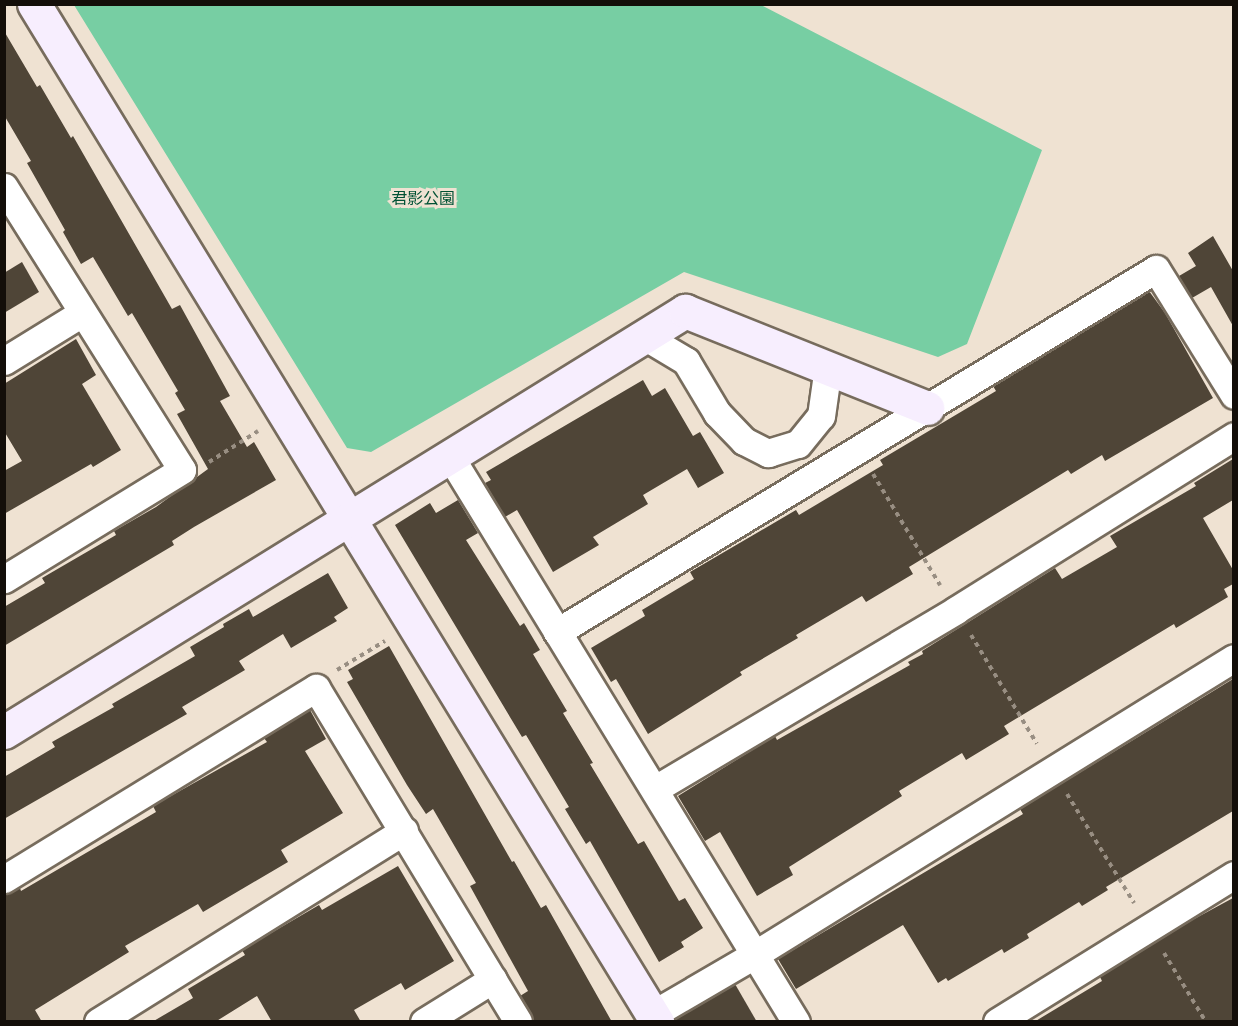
<!DOCTYPE html>
<html>
<head>
<meta charset="utf-8">
<style>
	body { margin:0 }
	#map { position:relative; width:1238px; height:1026px; overflow:hidden; background:#efe2d2; font-family:Rubik,"Noto Sans JP",sans-serif }
	div>[style] { position:absolute }
	[style*='--x'] { left:calc(var(--x)*1px); top:calc(var(--y)*1px); width:calc(var(--w)*1px); rotate:calc(var(--a)*1deg) }
	.green>* { inset:0; background:#77cea3 }
	.building>* { inset:0; background:#4f4537 }
	.path>* { height:4px; margin-top:-2px; transform-origin:0; background:repeating-linear-gradient(90deg,#988e82 0 4.5px,transparent 0 9px) }
	.roads { filter:drop-shadow(2px 0 #776c5d) drop-shadow(-2px 0 #776c5d) drop-shadow(0 2px #776c5d) drop-shadow(0 -2px #776c5d) }
	.street>* { height:27px; margin:-13.5px; padding:0 13.5px; transform-origin:13.5px; border-radius:13.5px; background:#fff }
	.secondary>* { height:33px; margin:-16.5px; padding:0 16.5px; transform-origin:16.5px; border-radius:16.5px; background:#f7eefe }
	span { translate:-50% -50%; white-space:nowrap; text-align:center; line-height:1.15; -webkit-text-stroke:6px #efe2d2; paint-order:stroke }
	.park-label { font-size:16px; color:#015134 }
	.frame { position:absolute; inset:0; border:6px solid #130e09; pointer-events:none }
</style>
</head>
<body>
<div id="map">
	<div class="green">
		<i style="clip-path:polygon(74px 5px,761px 5px,1042px 150px,967px 344px,938px 357px,684px 272px,371px 452px,347px 448px)"></i>
	</div>
	<div class="building">
		<i style="clip-path:polygon(4px 31px,37px 87px,40px 85px,71px 138px,73px 136px,172px 309px,180px 305px,230px 396px,220px 401px,247px 447px,254px 442px,276px 480px,194px 527px,172px 541px,174px 545px,4px 646px,4px 607px,45px 583px,42px 578px,116px 535px,114px 531px,156px 507px,208px 469px,177px 414px,185px 410px,175px 393px,178px 391px,132px 313px,128px 316px,93px 257px,81px 264px,63px 232px,65px 230px,27px 163px,31px 161px,4px 115px)"></i>
		<i style="clip-path:polygon(1213px 236px,1233px 271px,1233px 326px,1211px 287px,1192px 298px,1179px 276px,1196px 266px,1188px 253px)"></i>
		<i style="clip-path:polygon(22px 262px,39px 292px,4px 313px,4px 273px)"></i>
		<i style="clip-path:polygon(1149px 291px,1165px 313px,1213px 398px,1105px 461px,1102px 455px,1071px 474px,1068px 470px,909px 567px,913px 574px,866px 602px,862px 596px,796px 635px,798px 638px,740px 672px,742px 675px,648px 734px,616px 679px,611px 682px,591px 648px,645px 616px,642px 610px,694px 579px,690px 572px,796px 510px,799px 515px,883px 465px,880px 460px,996px 391px,993px 386px)"></i>
		<i style="clip-path:polygon(76px 339px,96px 375px,82px 384px,121px 450px,93px 467px,91px 464px,4px 514px,4px 471px,22px 461px,4px 431px,4px 384px)"></i>
		<i style="clip-path:polygon(643px 380px,652px 396px,665px 388px,693px 436px,700px 432px,724px 473px,698px 488px,687px 469px,643px 495px,648px 504px,593px 537px,599px 545px,553px 572px,517px 510px,505px 517px,485px 483px,491px 480px,486px 472px)"></i>
		<i style="clip-path:polygon(1233px 459px,1233px 500px,1203px 518px,1233px 570px,1233px 584px,1224px 589px,1228px 597px,1176px 628px,1174px 624px,1004px 726px,1009px 734px,966px 760px,962px 753px,899px 791px,902px 796px,789px 867px,793px 875px,757px 896px,720px 832px,705px 841px,678px 796px,775px 736px,777px 740px,910px 665px,908px 662px,923px 654px,922px 651px,1055px 568px,1062px 579px,1117px 547px,1110px 536px,1196px 486px,1194px 483px)"></i>
		<i style="clip-path:polygon(458px 500px,478px 533px,466px 540px,520px 626px,524px 623px,540px 650px,533px 654px,567px 711px,563px 713px,593px 763px,590px 764px,638px 844px,644px 841px,679px 901px,685px 898px,703px 928px,681px 942px,684px 947px,659px 962px,590px 841px,586px 844px,565px 809px,569px 807px,526px 735px,522px 737px,395px 525px,430px 503px,436px 513px)"></i>
		<i style="clip-path:polygon(328px 573px,348px 608px,334px 617px,337px 621px,291px 648px,283px 634px,239px 661px,245px 670px,182px 707px,187px 714px,4px 819px,4px 777px,55px 747px,52px 742px,114px 707px,112px 704px,195px 656px,190px 647px,224px 627px,223px 624px,249px 609px,253px 617px)"></i>
		<i style="clip-path:polygon(389px 646px,512px 862px,514px 861px,541px 908px,546px 905px,612px 1022px,534px 1022px,520px 996px,528px 991px,470px 886px,476px 883px,433px 809px,426px 814px,407px 785px,347px 682px,353px 679px,348px 670px)"></i>
		<i style="clip-path:polygon(1233px 679px,1233px 811px,1106px 887px,1108px 890px,1082px 906px,1079px 902px,1027px 934px,1029px 938px,1004px 953px,1002px 949px,948px 981px,946px 978px,938px 983px,903px 925px,796px 989px,778px 959px,1023px 814px,1020px 809px)"></i>
		<i style="clip-path:polygon(310px 710px,326px 739px,305px 751px,343px 813px,281px 850px,288px 862px,203px 912px,198px 904px,125px 946px,129px 952px,35px 1010px,42px 1022px,4px 1022px,4px 895px,20px 888px,21px 891px,156px 812px,153px 806px,267px 742px,264px 738px)"></i>
		<i style="clip-path:polygon(398px 866px,454px 961px,405px 990px,401px 983px,354px 1010px,361px 1022px,272px 1022px,257px 996px,215px 1022px,152px 1022px,193px 998px,188px 989px,245px 955px,242px 950px,319px 905px,322px 910px)"></i>
		<i style="clip-path:polygon(1233px 898px,1233px 1022px,1034px 1022px,1102px 981px,1100px 977px,1183px 925px)"></i>
		<i style="clip-path:polygon(735px 984px,757px 1022px,676px 1022px,675px 1019px)"></i>
	</div>
	<div class="path">
		<i style="--x:209;--y:462;--w:58;--a:-32.3"></i>
		<i style="--x:873;--y:474;--w:130;--a:58.9"></i>
		<i style="--x:971;--y:635;--w:127;--a:58.8"></i>
		<i style="--x:337;--y:670;--w:56;--a:-31.1"></i>
		<i style="--x:1067;--y:794;--w:128;--a:58.4"></i>
		<i style="--x:1164;--y:953;--w:81;--a:58.7"></i>
	</div>
	<div class="roads">
		<div class="street">
			<i style="--x:4;--y:187;--w:334;--a:57.8"></i>
			<i style="--x:182;--y:470;--w:209;--a:148.5"></i>
			<i style="--x:644;--y:336;--w:49;--a:30.8"></i>
			<i style="--x:686;--y:361;--w:61;--a:59.2"></i>
			<i style="--x:717;--y:413;--w:39;--a:46"></i>
			<i style="--x:744;--y:441;--w:27;--a:27"></i>
			<i style="--x:768;--y:453;--w:31;--a:-17"></i>
			<i style="--x:798;--y:444;--w:36;--a:-51"></i>
			<i style="--x:821;--y:416;--w:49;--a:-81.9"></i>
			<i style="--x:4;--y:361;--w:92;--a:-31.6"></i>
			<i style="--x:451;--y:458;--w:661;--a:58.55"></i>
			<i style="--x:557;--y:632;--w:700;--a:-31.22"></i>
			<i style="--x:1156;--y:269;--w:148;--a:58.2"></i>
			<i style="--x:655;--y:789;--w:350;--a:-30.7"></i>
			<i style="--x:956;--y:610;--w:328;--a:-32"></i>
			<i style="--x:4;--y:879;--w:366;--a:-31.5"></i>
			<i style="--x:316;--y:688;--w:390;--a:58.8"></i>
			<i style="--x:653;--y:1014;--w:117;--a:-30.3"></i>
			<i style="--x:754;--y:955;--w:564;--a:-31.75"></i>
			<i style="--x:98;--y:1022;--w:361;--a:-32"></i>
			<i style="--x:424;--y:1022;--w:81;--a:-31.9"></i>
			<i style="--x:997;--y:1022;--w:279;--a:-31.8"></i>
		</div>
		<div class="secondary">
			<i style="--x:34;--y:4;--w:1194;--a:58.53"></i>
			<i style="--x:4;--y:732;--w:801;--a:-31.72"></i>
			<i style="--x:685;--y:311;--w:261;--a:21.8"></i>
		</div>
	</div>
	<div class="park-label">
		<span style="left:423px;top:199px">君影公園</span>
	</div>
	<div class="frame"></div>
</div>
</body>
</html>
